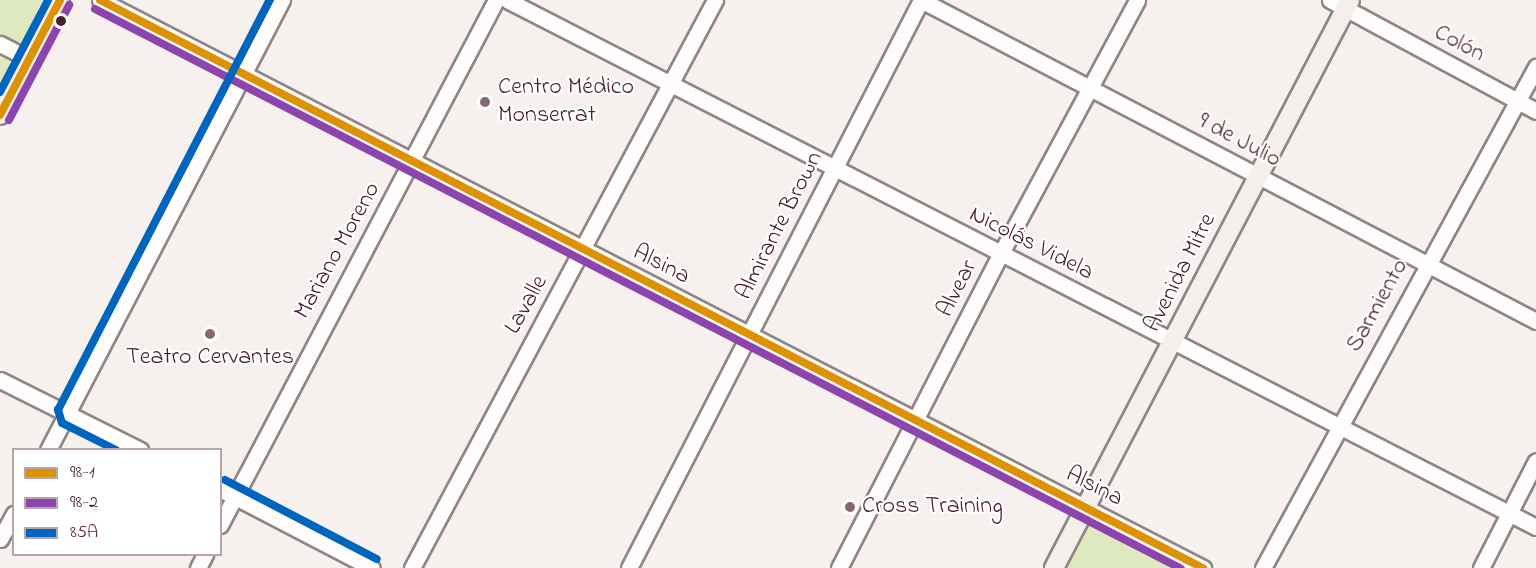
<!DOCTYPE html>
<html>
<head>
<meta charset="utf-8">
<style>
	body { margin:0 }
	#map { position:relative; width:1536px; height:568px; overflow:hidden; background:#f6f0ee; font-family:"Indie Flower",sans-serif }
	div>[style] { position:absolute }
	[style*='--x'] { left:calc(var(--x)*1px); top:calc(var(--y)*1px); width:calc(var(--w)*1px); rotate:calc(var(--a)*1deg) }
	.green>* { inset:0; background:#dfe9c0 }
	.roads { filter:drop-shadow(2px 0 #908586) drop-shadow(-2px 0 #908586) drop-shadow(0 2px #908586) drop-shadow(0 -2px #908586) }
	.minor>* { height:15px; margin:-7.5px; padding:0 7.5px; transform-origin:7.5px; border-radius:7.5px; background:#fefdfc }
	.major>* { height:18px; margin:-9px; padding:0 9px; transform-origin:9px; border-radius:9px; background:#f4efe9 }
	.bus-1>* { height:8px; margin:-4px; padding:0 4px; transform-origin:4px; border-radius:4px; background:#dd9206 }
	.bus-2>* { height:8px; margin:-4px; padding:0 4px; transform-origin:4px; border-radius:4px; background:#8e44ad }
	.bus-3>* { height:8px; margin:-4px; padding:0 4px; transform-origin:4px; border-radius:4px; background:#0065bd }
	.dots>* { width:16px; height:16px; translate:-50% -50%; box-sizing:border-box; border:3px solid #fff; border-radius:50% }
	span { translate:-50% -50%; white-space:nowrap; text-align:center; line-height:1.15; -webkit-text-stroke:4.5px #fff; paint-order:stroke }
	.street-label { font-size:24px; color:#4a1f2b }
	.poi-label { font-size:24px; color:#4a1f2b }
	.left { translate:0 -50%; text-align:left }
	.legend { position:absolute; left:12px; top:448px; width:210px; height:108px; box-sizing:border-box; background:#fff; border:2px solid #b7a5aa; margin:0; padding:8px 10px; list-style:none; font-size:18px; color:#4a1f2b }
	.legend li { display:flex; align-items:center; gap:12px; height:30px }
	.legend b { width:30px; border:2px solid #b7a5aa }
</style>
</head>
<body>
<div id="map">
	<div class="green">
		<i style="clip-path:polygon(0 0,42px 0,22px 46px,0 36px)"></i>
		<i style="clip-path:polygon(0 51px,15px 59px,0 88px)"></i>
		<i style="clip-path:polygon(1085px 522px,1172px 568px,1061px 568px)"></i>
	</div>
	<div class="roads">
		<div class="minor">
			<i style="--x:100;--y:0;--w:1241;--a:27.25"></i>
			<i style="--x:507;--y:0;--w:1156;--a:27.12"></i>
			<i style="--x:921;--y:0;--w:694;--a:27.56"></i>
			<i style="--x:1330;--y:0;--w:234;--a:28.3"></i>
			<i style="--x:0;--y:44;--w:33;--a:27"></i>
			<i style="--x:0;--y:380;--w:157;--a:26.6"></i>
			<i style="--x:48;--y:450;--w:507;--a:-62.53"></i>
			<i style="--x:220;--y:489;--w:171;--a:27.5"></i>
			<i style="--x:220;--y:525;--w:593;--a:-62.27"></i>
			<i style="--x:0;--y:539;--w:29;--a:-61"></i>
			<i style="--x:198;--y:568;--w:16;--a:-63"></i>
			<i style="--x:412;--y:568;--w:644;--a:-61.92"></i>
			<i style="--x:629;--y:568;--w:639;--a:-62.79"></i>
			<i style="--x:839;--y:568;--w:354;--a:-62.8"></i>
			<i style="--x:1001;--y:253;--w:287;--a:-61.7"></i>
			<i style="--x:1263;--y:568;--w:571;--a:-61.41"></i>
			<i style="--x:1481;--y:568;--w:120;--a:-62.8"></i>
		</div>
		<div class="major">
			<i style="--x:0;--y:115;--w:130;--a:-62.4"></i>
			<i style="--x:1054;--y:568;--w:640;--a:-62.47"></i>
		</div>
	</div>
	<div class="bus-1">
		<i style="--x:100;--y:0;--w:1241;--a:27.25"></i>
		<i style="--x:0;--y:115;--w:130;--a:-62.4"></i>
	</div>
	<div class="bus-2">
		<i style="--x:95;--y:9;--w:1221;--a:27.26"></i>
		<i style="--x:9;--y:120;--w:130;--a:-62.4"></i>
	</div>
	<div class="bus-3">
		<i style="--x:0;--y:92;--w:104;--a:-62.4"></i>
		<i style="--x:116;--y:450;--w:60;--a:-153.4"></i>
		<i style="--x:62;--y:423;--w:14;--a:-107"></i>
		<i style="--x:58;--y:410;--w:462;--a:-62.7"></i>
		<i style="--x:225;--y:480;--w:171;--a:27.5"></i>
	</div>
	<div class="dots">
		<i style="left:61px;top:21px;background:#4a1f2b"></i>
		<i style="left:485px;top:102px;background:#86686f"></i>
		<i style="left:210px;top:334px;background:#86686f"></i>
		<i style="left:850px;top:507px;background:#86686f"></i>
	</div>
	<div class="street-label">
		<span style="left:1459px;top:44px;rotate:28deg">Colón</span>
		<span style="left:1239px;top:141px;rotate:28deg">9 de Julio</span>
		<span style="left:780px;top:226px;rotate:-63deg">Almirante Brown</span>
		<span style="left:1031px;top:244px;rotate:27deg">Nicolás Videla</span>
		<span style="left:338px;top:251px;rotate:-61deg">Mariano Moreno</span>
		<span style="left:661px;top:265px;rotate:27deg">Alsina</span>
		<span style="left:1181px;top:273px;rotate:-63deg">Avenida Mitre</span>
		<span style="left:958px;top:289px;rotate:-63deg">Alvear</span>
		<span style="left:527px;top:305px;rotate:-61deg">Lavalle</span>
		<span style="left:1378px;top:306px;rotate:-61deg">Sarmiento</span>
		<span style="left:1094px;top:487px;rotate:27deg">Alsina</span>
	</div>
	<div class="poi-label">
		<span class="left" style="left:498px;top:102px">Centro Médico<br>Monserrat</span>
		<span style="left:210px;top:358px">Teatro Cervantes</span>
		<span class="left" style="left:862px;top:507px">Cross Training</span>
	</div>
	<ul class="legend">
	<li><b style="height:8px;background:#dd9206"></b>98-1</li>
	<li><b style="height:8px;background:#8e44ad"></b>98-2</li>
	<li><b style="height:8px;background:#0065bd"></b>85A</li>
	</ul>
</div>
</body>
</html>
